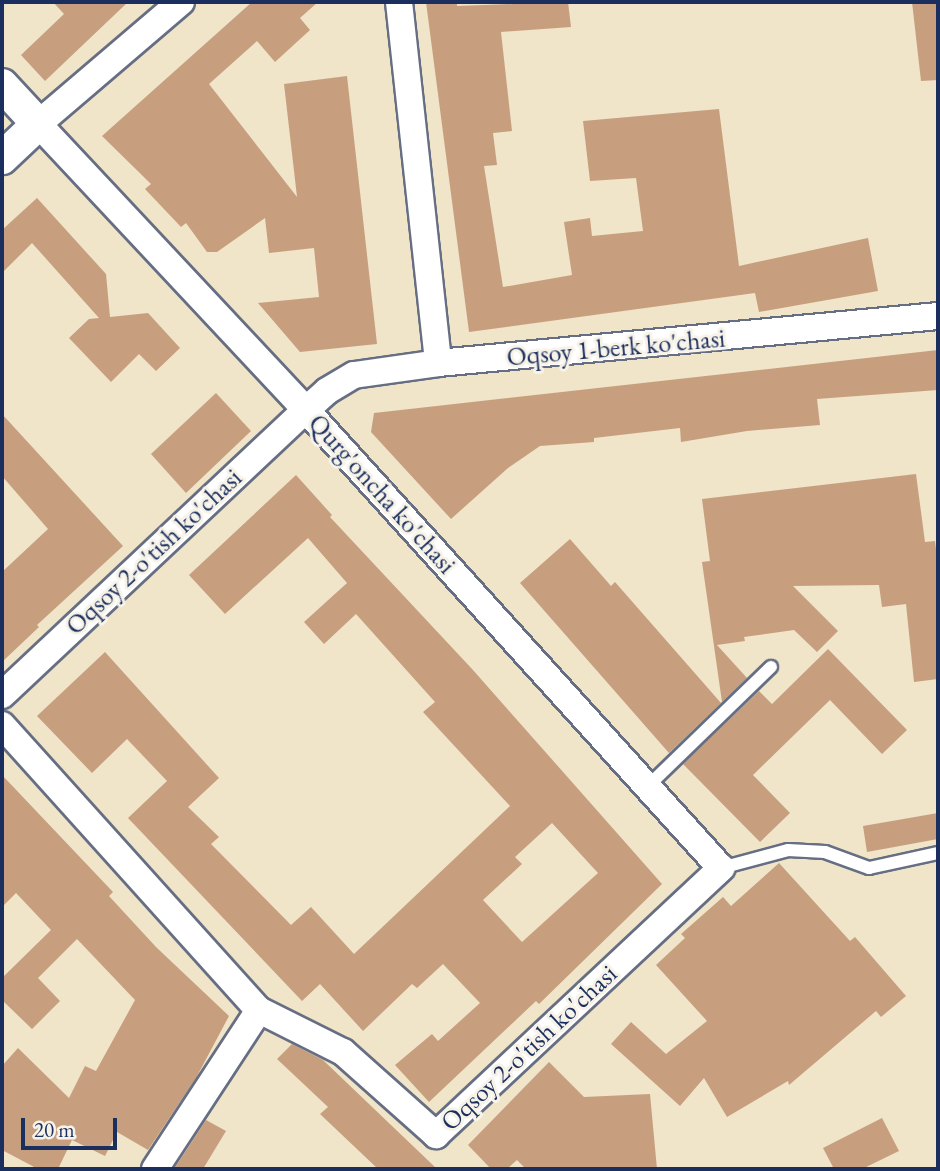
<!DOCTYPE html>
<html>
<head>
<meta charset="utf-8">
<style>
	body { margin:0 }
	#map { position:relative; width:940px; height:1171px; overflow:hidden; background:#f0e4c9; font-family:"EB Garamond",serif }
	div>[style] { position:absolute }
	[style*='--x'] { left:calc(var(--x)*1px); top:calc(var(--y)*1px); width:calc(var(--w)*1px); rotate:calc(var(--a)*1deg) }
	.building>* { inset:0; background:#c79f7e }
	.roads { filter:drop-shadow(2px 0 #666e83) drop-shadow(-2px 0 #666e83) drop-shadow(0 2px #666e83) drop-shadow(0 -2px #666e83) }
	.service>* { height:12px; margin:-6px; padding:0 6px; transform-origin:6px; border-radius:6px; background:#fff }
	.minor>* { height:26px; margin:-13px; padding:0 13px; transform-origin:13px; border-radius:13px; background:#fff }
	.tertiary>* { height:32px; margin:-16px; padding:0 16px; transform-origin:16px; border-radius:16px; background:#fff }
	span { translate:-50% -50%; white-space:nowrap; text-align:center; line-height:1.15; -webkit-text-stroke:6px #f7f3e8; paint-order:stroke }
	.street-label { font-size:26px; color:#1b2f5e }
	.frame { position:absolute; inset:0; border:4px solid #1b2f5e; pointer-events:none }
	.scale { position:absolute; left:21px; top:1118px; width:96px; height:32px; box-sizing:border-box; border:4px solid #1b2f5e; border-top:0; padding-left:9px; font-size:21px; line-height:24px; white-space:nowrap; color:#1b2f5e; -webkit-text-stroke:5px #f7f3e8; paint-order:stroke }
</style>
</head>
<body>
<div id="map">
	<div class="building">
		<i style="clip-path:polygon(53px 2px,128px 2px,45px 81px,21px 55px,64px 14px)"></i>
		<i style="clip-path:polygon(252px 2px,318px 2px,300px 18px,310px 30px,275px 62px,257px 41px,209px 84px,297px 197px,284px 84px,347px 76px,377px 344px,300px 352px,258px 303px,319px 297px,314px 248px,269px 253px,265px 218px,217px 252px,207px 252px,186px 223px,181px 227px,145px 189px,151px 184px,102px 136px)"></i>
		<i style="clip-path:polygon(426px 2px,457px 2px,457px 6px,568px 2px,571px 27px,501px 32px,512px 131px,493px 133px,497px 165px,484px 166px,503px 287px,572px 275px,564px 222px,590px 218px,592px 236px,643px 231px,636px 178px,590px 181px,583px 121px,719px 109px,739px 266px,868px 238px,878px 291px,759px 312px,755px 293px,469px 332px)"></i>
		<i style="clip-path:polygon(912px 2px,938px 2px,938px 80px,921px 81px)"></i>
		<i style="clip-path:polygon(37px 198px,106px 274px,110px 317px,148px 313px,180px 348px,156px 371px,139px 354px,111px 382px,69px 338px,89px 319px,99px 318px,32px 243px,2px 273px,2px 230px)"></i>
		<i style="clip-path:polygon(938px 350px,938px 390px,817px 399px,820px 425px,747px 431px,681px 442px,680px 428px,594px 438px,594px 442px,540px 446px,508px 468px,451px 519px,371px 432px,374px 413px)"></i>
		<i style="clip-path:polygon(216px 393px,251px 431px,186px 493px,151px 454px)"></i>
		<i style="clip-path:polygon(2px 414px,123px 546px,37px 625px,39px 627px,2px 662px,2px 572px,48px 529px,2px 476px)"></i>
		<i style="clip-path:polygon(916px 474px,925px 542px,935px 541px,938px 566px,938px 679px,914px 682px,906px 604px,882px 607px,879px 585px,793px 586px,838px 631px,817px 652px,794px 630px,744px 637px,745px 641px,717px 645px,747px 678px,722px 702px,702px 562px,710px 561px,702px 499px)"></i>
		<i style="clip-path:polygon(evenodd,296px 475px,332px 515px,330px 517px,473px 670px,662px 884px,539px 1004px,536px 1001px,429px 1102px,395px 1065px,432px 1034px,438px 1041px,480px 1003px,443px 964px,417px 988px,412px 984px,363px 1031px,320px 984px,302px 1001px,128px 818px,167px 781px,127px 739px,92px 773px,37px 716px,105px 652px,219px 778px,188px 807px,219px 837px,211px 844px,291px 925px,311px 907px,354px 954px,510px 806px,423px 712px,435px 702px,356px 614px,324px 644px,304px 622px,347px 583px,308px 538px,225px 614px,189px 575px,296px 475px,552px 823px,598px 873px,522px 942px,483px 900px,522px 864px,515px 857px,552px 823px)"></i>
		<i style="clip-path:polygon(570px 539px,611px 586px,615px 582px,721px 703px,669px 753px,520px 583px)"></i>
		<i style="clip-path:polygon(828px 649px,907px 730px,882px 754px,830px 700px,753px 775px,790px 813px,760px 842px,683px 764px,759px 691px,772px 704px)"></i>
		<i style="clip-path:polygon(2px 775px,113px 892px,109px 896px,156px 947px,229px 1016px,196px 1078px,148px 1150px,117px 1132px,105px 1156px,72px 1140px,58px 1169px,38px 1169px,2px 1150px,2px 1066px,18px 1048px,69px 1098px,85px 1066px,96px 1071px,135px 1000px,77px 939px,38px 978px,60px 1001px,32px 1029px,2px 1000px,2px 978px,51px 930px,16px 893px,2px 907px)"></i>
		<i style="clip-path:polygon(938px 813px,938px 839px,867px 852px,863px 826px)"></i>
		<i style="clip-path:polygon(779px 863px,850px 941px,855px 937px,906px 996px,881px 1017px,876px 1011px,789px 1085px,788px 1081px,727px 1117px,704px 1078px,680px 1106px,611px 1044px,631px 1022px,666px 1054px,707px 1021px,656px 965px,685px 938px,681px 934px,723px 897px,731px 906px)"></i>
		<i style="clip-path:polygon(292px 1044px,323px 1060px,437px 1169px,378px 1169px,320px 1114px,328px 1107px,277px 1059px)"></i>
		<i style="clip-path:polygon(549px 1062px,584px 1097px,650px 1094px,657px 1169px,526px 1169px,517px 1160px,507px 1169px,491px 1169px,468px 1145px)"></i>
		<i style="clip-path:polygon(882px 1118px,899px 1151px,862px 1169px,834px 1169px,823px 1148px)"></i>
		<i style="clip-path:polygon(206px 1120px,226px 1131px,203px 1169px,174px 1169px)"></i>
	</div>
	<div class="roads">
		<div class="service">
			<i style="--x:646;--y:788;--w:174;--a:-44.1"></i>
			<i style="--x:721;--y:868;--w:69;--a:-15"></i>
			<i style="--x:788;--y:850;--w:37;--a:3"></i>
			<i style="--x:825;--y:852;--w:47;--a:20"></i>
			<i style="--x:869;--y:868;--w:71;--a:-12.3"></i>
		</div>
		<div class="minor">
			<i style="--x:399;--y:2;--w:363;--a:83.8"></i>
			<i style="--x:2;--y:695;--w:417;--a:-43.2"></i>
			<i style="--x:306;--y:410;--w:28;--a:-42"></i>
			<i style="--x:327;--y:391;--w:31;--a:-31"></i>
			<i style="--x:354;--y:375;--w:85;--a:-8.1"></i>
			<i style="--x:438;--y:363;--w:502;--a:-5.37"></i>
			<i style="--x:2;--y:725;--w:384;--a:48"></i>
			<i style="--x:259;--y:1010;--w:94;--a:26.6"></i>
			<i style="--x:343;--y:1052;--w:125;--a:41.7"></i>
			<i style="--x:436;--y:1135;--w:391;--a:-43.1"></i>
			<i style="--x:721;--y:868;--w:618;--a:-132.18"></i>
			<i style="--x:306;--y:410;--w:392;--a:-133.1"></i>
			<i style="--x:38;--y:124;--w:188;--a:-40.5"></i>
			<i style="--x:155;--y:1169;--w:190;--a:-56.8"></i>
		</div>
		<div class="tertiary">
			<i style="--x:2;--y:85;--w:53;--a:47.3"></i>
			<i style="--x:38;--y:124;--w:50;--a:136.6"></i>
		</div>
	</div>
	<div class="street-label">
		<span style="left:616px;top:348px;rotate:-5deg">Oqsoy 1-berk ko'chasi</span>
		<span style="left:382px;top:494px;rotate:48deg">Qurg'oncha ko'chasi</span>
		<span style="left:154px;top:552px;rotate:-43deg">Oqsoy 2-o'tish ko'chasi</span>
		<span style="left:529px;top:1048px;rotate:-43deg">Oqsoy 2-o'tish ko'chasi</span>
	</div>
	<div class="frame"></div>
	<div class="scale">20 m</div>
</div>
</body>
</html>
